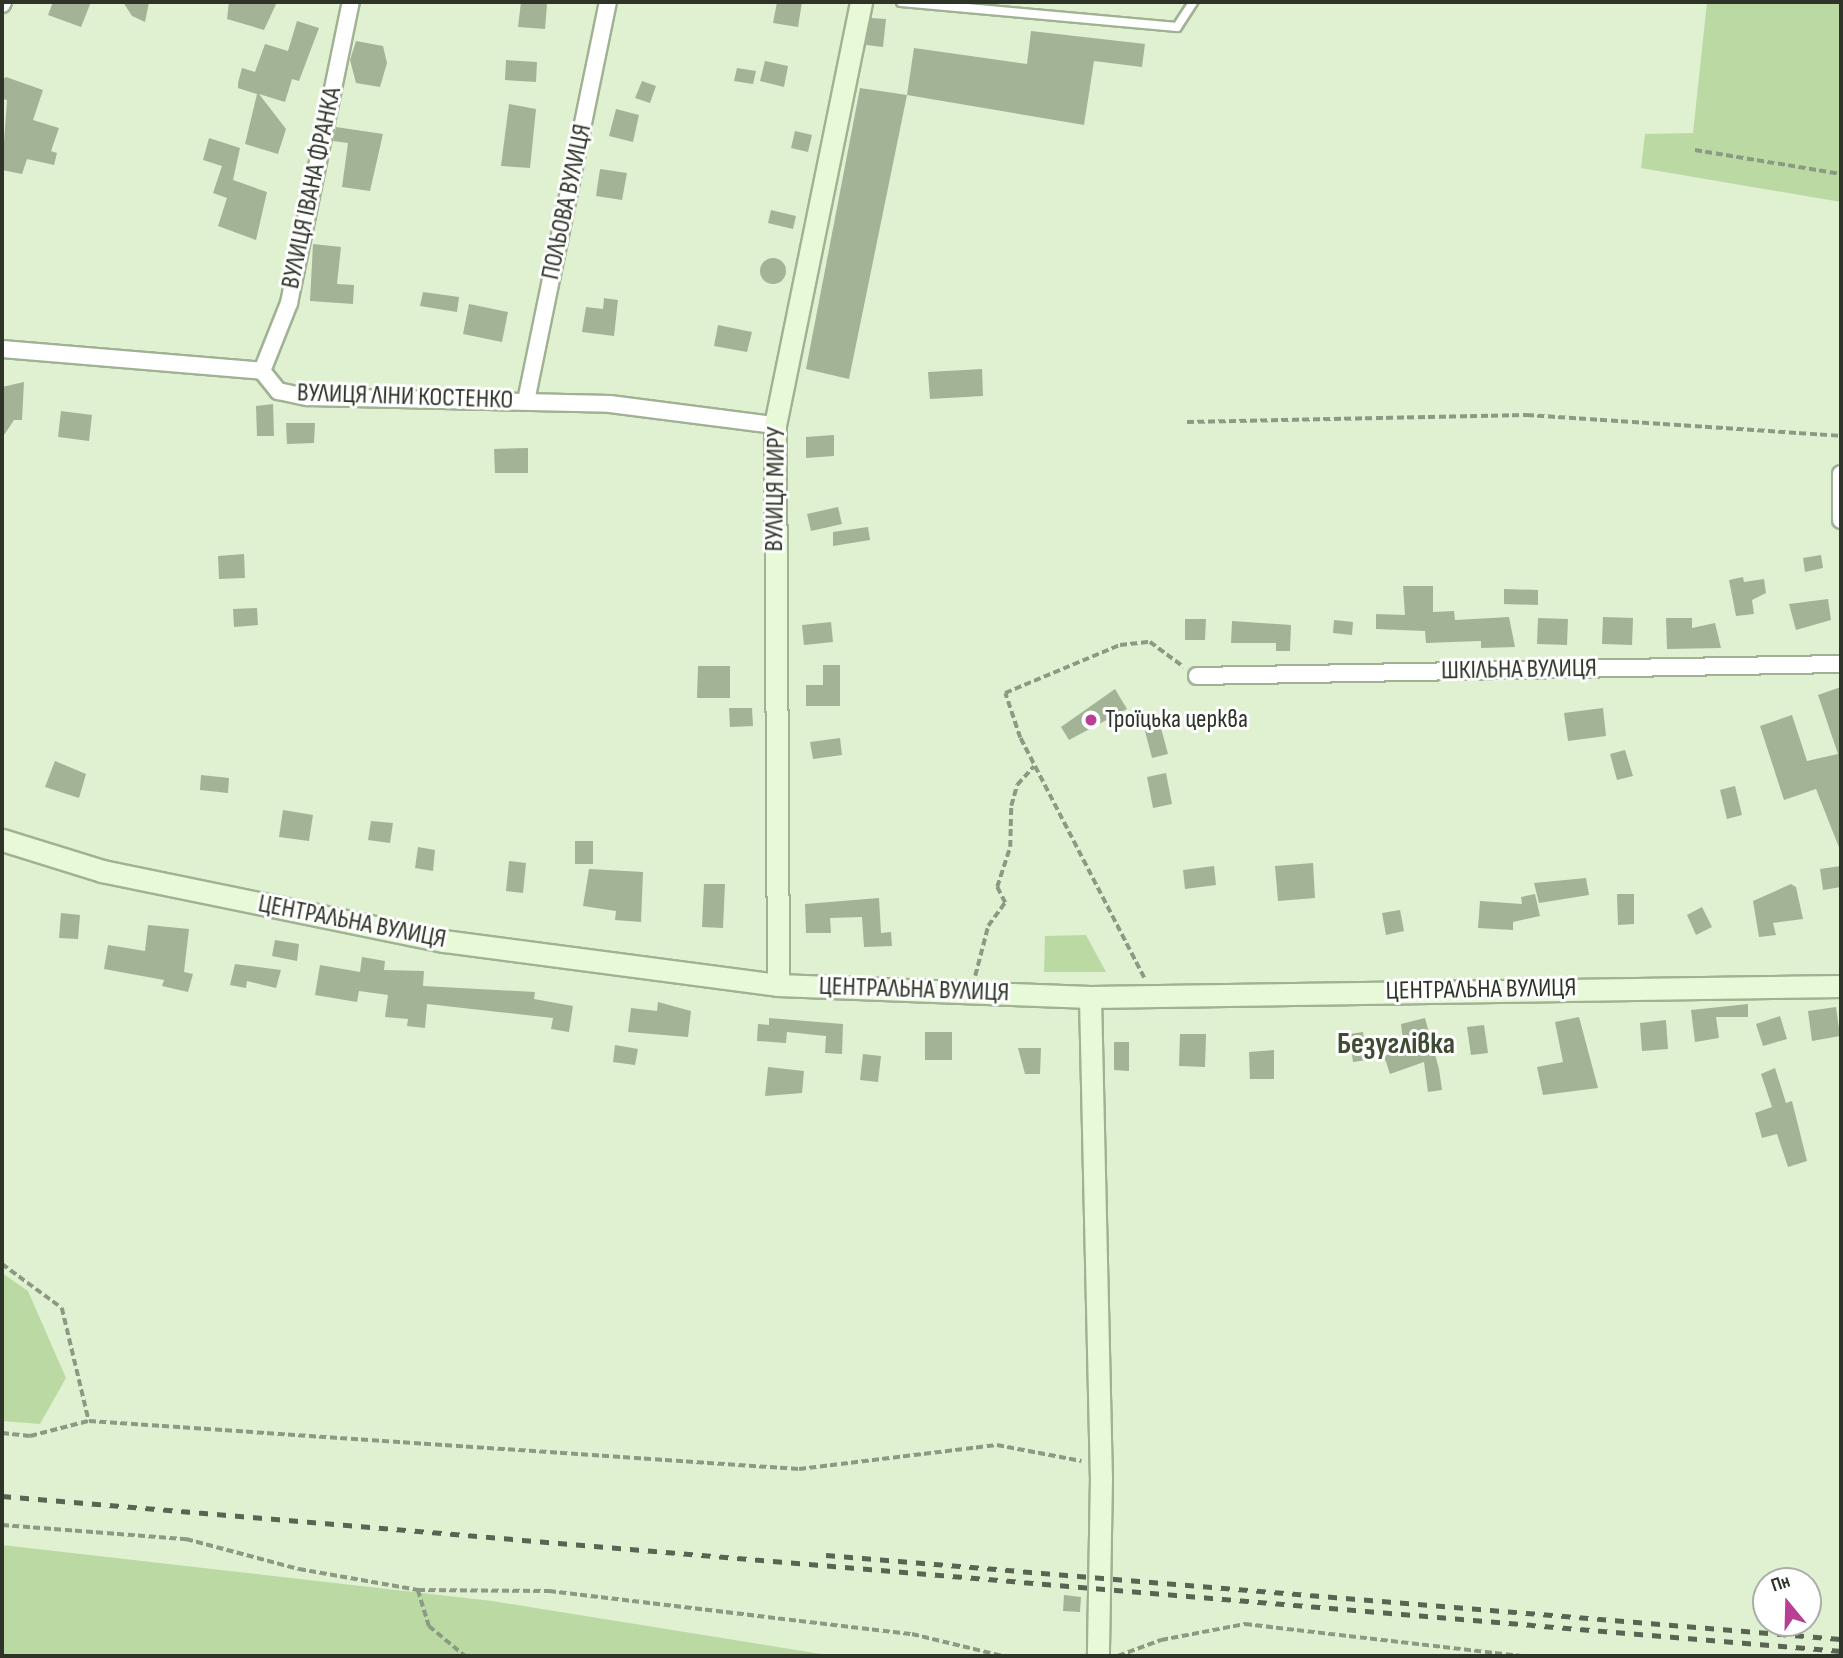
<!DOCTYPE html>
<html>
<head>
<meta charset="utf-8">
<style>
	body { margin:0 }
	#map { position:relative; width:1843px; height:1658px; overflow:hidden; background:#dff1d1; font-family:"Sofia Sans Condensed",sans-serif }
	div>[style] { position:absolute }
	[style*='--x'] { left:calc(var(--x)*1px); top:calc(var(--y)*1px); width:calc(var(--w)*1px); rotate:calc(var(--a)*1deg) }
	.green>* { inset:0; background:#bbdaa3 }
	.building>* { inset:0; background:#a3b496 }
	.round { border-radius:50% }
	.path>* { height:3.5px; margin-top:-1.75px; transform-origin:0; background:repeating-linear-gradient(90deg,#8d9a83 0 7px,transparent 0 10.5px) }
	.roads { filter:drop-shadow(2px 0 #a0b293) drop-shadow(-2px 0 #a0b293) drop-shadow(0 2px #a0b293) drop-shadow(0 -2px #a0b293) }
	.lane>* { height:8px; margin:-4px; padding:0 4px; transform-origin:4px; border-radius:4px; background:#fff }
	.street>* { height:16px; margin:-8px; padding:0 8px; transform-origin:8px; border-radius:8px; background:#fff }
	.secondary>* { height:21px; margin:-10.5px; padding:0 10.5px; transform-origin:10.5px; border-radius:10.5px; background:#e8f9d8 }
	.rail>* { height:5px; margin-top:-2.5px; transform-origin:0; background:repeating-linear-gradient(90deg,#5a6452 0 9px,transparent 0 18px) }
	.dots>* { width:19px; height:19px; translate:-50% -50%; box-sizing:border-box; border:4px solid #fff; border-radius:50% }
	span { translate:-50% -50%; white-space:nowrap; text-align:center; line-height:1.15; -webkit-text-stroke:6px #fff; paint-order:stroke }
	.street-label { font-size:26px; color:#2e3528 }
	.poi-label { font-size:26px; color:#2e3528 }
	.left { translate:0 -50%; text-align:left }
	.quarter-label { font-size:30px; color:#3d4c32; font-weight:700 }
	.frame { position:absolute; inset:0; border:4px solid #2e3528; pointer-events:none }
	.north { position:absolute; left:1752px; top:1567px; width:70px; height:70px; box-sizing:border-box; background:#fff; border:2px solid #abaea9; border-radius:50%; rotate:341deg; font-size:19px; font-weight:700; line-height:28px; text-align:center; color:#2e3528 }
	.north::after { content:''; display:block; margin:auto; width:24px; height:32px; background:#b83f93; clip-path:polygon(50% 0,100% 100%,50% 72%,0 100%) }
</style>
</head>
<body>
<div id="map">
	<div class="green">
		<i style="clip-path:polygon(1707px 2px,1841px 2px,1841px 202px,1641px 168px,1645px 134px,1693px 133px)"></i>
		<i style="clip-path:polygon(1086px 935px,1106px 972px,1044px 972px,1045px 936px)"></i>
		<i style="clip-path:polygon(2px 1273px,28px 1291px,66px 1378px,40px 1424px,2px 1421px)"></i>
		<i style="clip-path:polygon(2px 1545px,492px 1601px,834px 1656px,2px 1656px)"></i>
	</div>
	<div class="building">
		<i style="clip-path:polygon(53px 2px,91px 2px,81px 27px,48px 15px)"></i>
		<i style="clip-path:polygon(123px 2px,149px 2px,145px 22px,132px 16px)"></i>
		<i style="clip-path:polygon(229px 2px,277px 2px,264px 30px,227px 19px)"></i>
		<i style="clip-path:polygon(521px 2px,547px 4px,545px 29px,518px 27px)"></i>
		<i style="clip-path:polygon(777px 2px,802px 2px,798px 27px,773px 23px)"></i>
		<i style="clip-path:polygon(871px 18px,886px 19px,883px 47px,866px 45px)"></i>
		<i style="clip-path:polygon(297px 21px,319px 28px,299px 81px,292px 79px,285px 102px,259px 94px,286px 129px,278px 154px,245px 144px,257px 94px,238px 88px,238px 83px,242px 68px,255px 72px,265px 44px,288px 51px)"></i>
		<i style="clip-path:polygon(1031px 31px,1145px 44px,1142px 67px,1094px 61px,1084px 125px,907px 95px,914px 48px,1027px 64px)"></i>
		<i style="clip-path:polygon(356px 41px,383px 46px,387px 63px,380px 87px,356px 83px,350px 60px)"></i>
		<i style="clip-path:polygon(506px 60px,537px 62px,536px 82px,505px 80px)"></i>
		<i style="clip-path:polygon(765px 61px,788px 66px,784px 87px,760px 81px)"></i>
		<i style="clip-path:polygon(737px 68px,756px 71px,753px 84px,734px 81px)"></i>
		<i style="clip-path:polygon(6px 77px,43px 90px,33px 120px,59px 128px,51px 151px,57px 153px,54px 165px,27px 159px,22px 174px,2px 170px,7px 100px,2px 99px,2px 80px)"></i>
		<i style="clip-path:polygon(642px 81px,656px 86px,650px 103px,635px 98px)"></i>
		<i style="clip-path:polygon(860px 88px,907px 95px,849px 379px,806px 369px)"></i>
		<i style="clip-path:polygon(509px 104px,536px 109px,530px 168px,501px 166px)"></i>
		<i style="clip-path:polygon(616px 109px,639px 115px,633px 142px,609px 136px)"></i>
		<i style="clip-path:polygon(336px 127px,383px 134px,370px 191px,342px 187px,348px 143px,333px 141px)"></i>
		<i style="clip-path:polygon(795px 131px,812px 135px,808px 152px,791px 148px)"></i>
		<i style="clip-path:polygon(209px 138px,240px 148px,233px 180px,267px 192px,256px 240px,218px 226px,227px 198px,213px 193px,222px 166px,203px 160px)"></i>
		<i style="clip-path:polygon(600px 169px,627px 173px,622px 200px,596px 196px)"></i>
		<i style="clip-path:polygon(771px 210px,796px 216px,793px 229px,768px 223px)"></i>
		<i style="clip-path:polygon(313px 244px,341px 247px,337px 284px,354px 285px,353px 304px,310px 301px)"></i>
		<i class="round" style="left:760px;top:258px;width:26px;height:26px"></i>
		<i style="clip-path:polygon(423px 292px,459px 297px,457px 312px,420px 306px)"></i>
		<i style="clip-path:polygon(604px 298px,618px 300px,614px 336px,582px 332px,586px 307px,603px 309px)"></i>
		<i style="clip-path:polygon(469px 304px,508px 312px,502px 342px,463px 334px)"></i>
		<i style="clip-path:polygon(718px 325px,752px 332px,747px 352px,714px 346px)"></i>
		<i style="clip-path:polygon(982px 369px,983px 396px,930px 399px,928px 372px)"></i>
		<i style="clip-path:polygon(24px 382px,22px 420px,14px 420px,2px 438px,2px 387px)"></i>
		<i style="clip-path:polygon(273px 404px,274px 436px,257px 436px,256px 406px)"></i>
		<i style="clip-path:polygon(61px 411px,92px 415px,89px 441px,58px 437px)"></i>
		<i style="clip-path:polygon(286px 423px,315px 423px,314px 443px,287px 444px)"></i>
		<i style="clip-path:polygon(834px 435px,834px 456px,806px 458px,806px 437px)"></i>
		<i style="clip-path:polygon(528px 448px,528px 473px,495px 473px,494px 449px)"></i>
		<i style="clip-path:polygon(838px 507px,842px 524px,811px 531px,807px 514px)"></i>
		<i style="clip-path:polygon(868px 527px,870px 540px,833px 546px,833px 532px)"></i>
		<i style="clip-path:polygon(244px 554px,245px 578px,219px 579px,218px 556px)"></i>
		<i style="clip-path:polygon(1821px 555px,1823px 568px,1805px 572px,1803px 558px)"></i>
		<i style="clip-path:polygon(1743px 577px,1744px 582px,1764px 579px,1766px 593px,1752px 600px,1754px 614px,1736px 616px,1729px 580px)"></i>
		<i style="clip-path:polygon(1403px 586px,1433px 586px,1433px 612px,1454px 611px,1455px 620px,1509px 617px,1515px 647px,1481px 648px,1481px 641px,1426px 643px,1425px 631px,1376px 629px,1376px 614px,1405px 615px)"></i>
		<i style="clip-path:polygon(1504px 589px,1538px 590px,1538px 605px,1504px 604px)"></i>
		<i style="clip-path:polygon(1828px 599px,1831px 620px,1796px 630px,1789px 604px)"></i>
		<i style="clip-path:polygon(257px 608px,258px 625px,234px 627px,233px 609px)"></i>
		<i style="clip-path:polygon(1603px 617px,1633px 618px,1632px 645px,1602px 644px)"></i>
		<i style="clip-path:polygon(1538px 618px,1568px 619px,1567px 645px,1537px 644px)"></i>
		<i style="clip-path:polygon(1666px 618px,1692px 618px,1692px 628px,1715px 623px,1721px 648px,1667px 649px)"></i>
		<i style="clip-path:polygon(1185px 619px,1206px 619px,1205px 640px,1185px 640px)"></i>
		<i style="clip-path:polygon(1334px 620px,1353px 622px,1352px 635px,1333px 633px)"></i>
		<i style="clip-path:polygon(1232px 621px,1291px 625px,1290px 651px,1276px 651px,1276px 643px,1231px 643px)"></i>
		<i style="clip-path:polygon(831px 622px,833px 642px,804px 645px,802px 625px)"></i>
		<i style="clip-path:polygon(823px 665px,840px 665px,840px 706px,806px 706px,806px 685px,823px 685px)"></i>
		<i style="clip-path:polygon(698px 666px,730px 666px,730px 698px,697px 698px)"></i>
		<i style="clip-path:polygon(1841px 687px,1841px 850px,1840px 850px,1816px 789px,1784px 800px,1760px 726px,1792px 715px,1807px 761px,1838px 754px,1818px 695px)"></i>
		<i style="clip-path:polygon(1115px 689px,1127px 709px,1069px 740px,1061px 727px)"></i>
		<i style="clip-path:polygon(729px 708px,752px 708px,753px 726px,730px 727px)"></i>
		<i style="clip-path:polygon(1603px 708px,1606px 736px,1568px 741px,1564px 713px)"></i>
		<i style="clip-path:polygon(1161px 728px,1168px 754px,1152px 758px,1145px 731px)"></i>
		<i style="clip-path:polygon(840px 738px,842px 755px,813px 759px,810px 742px)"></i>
		<i style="clip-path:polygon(1625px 750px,1633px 776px,1617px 780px,1610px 754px)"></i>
		<i style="clip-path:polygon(55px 761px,86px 774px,79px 798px,45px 787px)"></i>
		<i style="clip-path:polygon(1166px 773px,1172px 804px,1153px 808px,1147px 777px)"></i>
		<i style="clip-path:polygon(201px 775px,229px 778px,228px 793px,200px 790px)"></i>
		<i style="clip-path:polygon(1735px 786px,1742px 815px,1727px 819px,1720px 790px)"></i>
		<i style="clip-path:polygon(283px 810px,313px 815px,309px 841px,279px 837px)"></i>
		<i style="clip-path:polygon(371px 821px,393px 823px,390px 843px,368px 840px)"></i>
		<i style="clip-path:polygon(575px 841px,593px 841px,593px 864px,575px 864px)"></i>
		<i style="clip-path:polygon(418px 847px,435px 850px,433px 871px,415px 868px)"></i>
		<i style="clip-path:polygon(509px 861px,526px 863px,523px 893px,506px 891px)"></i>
		<i style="clip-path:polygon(1313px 863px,1315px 898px,1278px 901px,1275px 866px)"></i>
		<i style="clip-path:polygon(1214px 866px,1216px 885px,1185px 889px,1183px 870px)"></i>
		<i style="clip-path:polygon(1841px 866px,1841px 887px,1823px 890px,1820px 869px)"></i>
		<i style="clip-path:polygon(589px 869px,643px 872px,641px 922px,615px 920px,616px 911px,583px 906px)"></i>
		<i style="clip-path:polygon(1586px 878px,1589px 895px,1539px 903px,1534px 883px)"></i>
		<i style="clip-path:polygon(704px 884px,725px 884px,723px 928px,702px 927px)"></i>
		<i style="clip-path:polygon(1791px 884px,1796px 887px,1803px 919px,1773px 923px,1776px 935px,1759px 937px,1753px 901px)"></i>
		<i style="clip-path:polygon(1535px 894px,1540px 916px,1513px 922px,1513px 930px,1478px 928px,1480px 901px,1522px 904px,1521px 897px)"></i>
		<i style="clip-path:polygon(1617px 894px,1634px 894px,1634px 924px,1618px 925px)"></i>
		<i style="clip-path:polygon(879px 898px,881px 933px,891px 932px,892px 946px,864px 947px,862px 917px,830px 918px,831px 933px,806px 933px,805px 904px)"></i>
		<i style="clip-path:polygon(1702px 907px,1712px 927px,1696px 935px,1687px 915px)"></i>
		<i style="clip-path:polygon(1400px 910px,1404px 931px,1386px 935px,1382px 913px)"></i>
		<i style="clip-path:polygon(61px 913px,80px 915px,78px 939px,59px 938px)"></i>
		<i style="clip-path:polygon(148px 925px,189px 929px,184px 972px,193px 974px,188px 992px,162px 986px,164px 980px,104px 969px,108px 945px,145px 951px)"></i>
		<i style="clip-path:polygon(275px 940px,299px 944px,297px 961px,272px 956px)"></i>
		<i style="clip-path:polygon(362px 957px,385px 961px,384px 970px,424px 971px,423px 986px,535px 992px,534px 999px,573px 1006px,569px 1032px,551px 1029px,553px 1018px,427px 1004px,425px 1028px,407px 1026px,408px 1019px,385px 1017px,388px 995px,359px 991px,357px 1002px,315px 995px,320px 965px,360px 972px)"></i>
		<i style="clip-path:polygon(235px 964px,281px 970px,276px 988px,247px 981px,246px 988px,230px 985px)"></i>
		<i style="clip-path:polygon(658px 1002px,691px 1011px,688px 1037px,628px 1032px,631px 1008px,657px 1011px)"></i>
		<i style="clip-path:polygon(1748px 1004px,1748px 1017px,1716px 1017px,1719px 1038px,1695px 1042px,1691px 1010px)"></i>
		<i style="clip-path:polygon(1836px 1007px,1840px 1036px,1812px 1041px,1808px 1011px)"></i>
		<i style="clip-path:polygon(1780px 1016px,1787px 1039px,1763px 1046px,1756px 1024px)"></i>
		<i style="clip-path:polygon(1579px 1017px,1598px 1088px,1543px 1095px,1537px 1067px,1563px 1062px,1555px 1022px)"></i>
		<i style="clip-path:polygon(769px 1018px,843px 1024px,842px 1054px,825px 1053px,826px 1036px,787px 1032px,786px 1043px,757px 1041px,758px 1024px,769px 1025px)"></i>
		<i style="clip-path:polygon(1425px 1018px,1439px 1069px,1442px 1090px,1428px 1092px,1424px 1062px,1390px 1074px,1384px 1056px,1404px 1049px,1401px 1024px)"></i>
		<i style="clip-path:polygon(1666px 1020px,1668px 1049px,1642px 1051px,1640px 1023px)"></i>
		<i style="clip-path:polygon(1484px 1025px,1488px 1053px,1471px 1055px,1467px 1027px)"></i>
		<i style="clip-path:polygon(925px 1032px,952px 1032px,952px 1060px,925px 1060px)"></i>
		<i style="clip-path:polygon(1363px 1032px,1367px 1060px,1353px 1062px,1349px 1034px)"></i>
		<i style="clip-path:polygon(1180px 1034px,1206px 1034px,1205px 1067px,1179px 1066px)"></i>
		<i style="clip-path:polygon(1114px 1042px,1129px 1042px,1129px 1071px,1114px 1070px)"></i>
		<i style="clip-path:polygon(615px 1045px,638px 1049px,635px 1065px,613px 1062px)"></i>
		<i style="clip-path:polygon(1018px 1048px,1041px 1048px,1040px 1074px,1025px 1074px)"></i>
		<i style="clip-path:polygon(1274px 1050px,1274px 1079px,1250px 1079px,1249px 1052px)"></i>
		<i style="clip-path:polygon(863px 1054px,881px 1056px,878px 1082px,860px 1080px)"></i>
		<i style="clip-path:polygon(768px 1067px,804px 1071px,802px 1093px,765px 1096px)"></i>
		<i style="clip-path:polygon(1775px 1068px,1786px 1103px,1792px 1101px,1807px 1161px,1788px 1167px,1777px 1134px,1762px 1138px,1755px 1113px,1772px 1107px,1761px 1074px)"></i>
		<i style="clip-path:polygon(1064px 1595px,1081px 1597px,1080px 1612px,1063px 1611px)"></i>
	</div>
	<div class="path">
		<i style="--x:1695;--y:150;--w:148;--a:9.3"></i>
		<i style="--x:1187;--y:422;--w:340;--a:-1.2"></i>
		<i style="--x:1527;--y:415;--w:315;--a:3.8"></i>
		<i style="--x:975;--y:976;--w:52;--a:-75.4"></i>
		<i style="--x:988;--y:926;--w:29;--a:-54"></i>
		<i style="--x:1005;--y:903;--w:18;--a:-117"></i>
		<i style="--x:997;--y:887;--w:42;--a:-72"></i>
		<i style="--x:1010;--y:847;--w:41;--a:-88.6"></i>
		<i style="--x:1011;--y:806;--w:22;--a:-74"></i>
		<i style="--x:1017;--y:785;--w:25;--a:-48"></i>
		<i style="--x:1144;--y:978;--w:270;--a:-117.3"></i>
		<i style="--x:1020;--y:738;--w:47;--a:-108.4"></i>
		<i style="--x:1005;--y:693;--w:125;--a:-22.7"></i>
		<i style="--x:1120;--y:645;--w:30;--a:-6"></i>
		<i style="--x:1150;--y:642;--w:42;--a:36.3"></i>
		<i style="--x:2;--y:1264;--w:74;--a:36.3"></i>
		<i style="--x:62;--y:1308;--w:116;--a:76.6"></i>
		<i style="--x:89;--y:1421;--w:712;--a:3.87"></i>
		<i style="--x:799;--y:1469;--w:199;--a:-6.9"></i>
		<i style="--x:997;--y:1445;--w:86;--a:10.7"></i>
		<i style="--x:2;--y:1433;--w:28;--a:6"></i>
		<i style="--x:30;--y:1436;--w:60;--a:-14.5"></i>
		<i style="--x:2;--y:1525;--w:185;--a:4.4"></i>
		<i style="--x:186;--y:1539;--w:117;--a:14.9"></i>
		<i style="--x:299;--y:1569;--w:121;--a:10"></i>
		<i style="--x:418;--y:1590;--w:131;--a:0.4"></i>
		<i style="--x:549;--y:1591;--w:366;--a:6.8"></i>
		<i style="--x:912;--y:1634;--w:94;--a:13.6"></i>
		<i style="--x:418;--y:1590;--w:38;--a:73"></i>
		<i style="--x:429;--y:1626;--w:47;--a:39.8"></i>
		<i style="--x:1118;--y:1656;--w:46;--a:-20.4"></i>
		<i style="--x:1161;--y:1640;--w:86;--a:-10.8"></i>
		<i style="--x:1245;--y:1624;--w:280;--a:6.6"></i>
	</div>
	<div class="roads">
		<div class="lane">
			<i style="--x:901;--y:2;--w:277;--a:5.2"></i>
			<i style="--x:1177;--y:27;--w:30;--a:-57"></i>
		</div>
		<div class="street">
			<i style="--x:2;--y:4;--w:2;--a:-63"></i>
			<i style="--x:2;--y:349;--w:261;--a:4.8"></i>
			<i style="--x:262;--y:371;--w:26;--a:51"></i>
			<i style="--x:278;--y:391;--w:30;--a:12"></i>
			<i style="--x:307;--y:397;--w:303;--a:1.3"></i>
			<i style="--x:610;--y:404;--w:166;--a:7.3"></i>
			<i style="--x:262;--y:371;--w:73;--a:-68.3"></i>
			<i style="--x:289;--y:303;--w:307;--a:-78.4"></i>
			<i style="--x:526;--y:401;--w:407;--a:-78.4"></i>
			<i style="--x:1841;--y:474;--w:46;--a:90"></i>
			<i style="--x:1197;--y:676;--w:644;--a:-1.07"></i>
		</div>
		<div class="secondary">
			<i style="--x:2;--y:840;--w:105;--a:17.2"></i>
			<i style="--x:102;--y:871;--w:349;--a:11.6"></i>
			<i style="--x:444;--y:941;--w:337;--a:7.5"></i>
			<i style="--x:778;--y:985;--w:312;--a:2.2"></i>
			<i style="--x:1090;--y:997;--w:751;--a:-0.84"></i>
			<i style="--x:778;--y:985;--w:560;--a:-90.31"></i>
			<i style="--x:775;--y:425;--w:432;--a:-78.5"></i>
			<i style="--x:1090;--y:997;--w:480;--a:88.7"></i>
			<i style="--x:1101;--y:1477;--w:179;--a:91"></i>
		</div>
	</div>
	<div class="rail">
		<i style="--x:2;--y:1496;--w:1846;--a:4.82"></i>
		<i style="--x:826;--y:1555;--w:1018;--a:4.73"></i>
	</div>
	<div class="dots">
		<i style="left:1091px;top:720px;background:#b83f93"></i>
	</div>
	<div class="street-label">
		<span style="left:312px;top:188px;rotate:-78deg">ВУЛИЦЯ ІВАНА ФРАНКА</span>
		<span style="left:567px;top:202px;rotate:-78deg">ПОЛЬОВА ВУЛИЦЯ</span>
		<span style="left:405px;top:397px;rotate:2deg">ВУЛИЦЯ ЛІНИ КОСТЕНКО</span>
		<span style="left:776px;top:489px;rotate:-89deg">ВУЛИЦЯ МИРУ</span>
		<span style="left:1519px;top:670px;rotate:-1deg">ШКІЛЬНА ВУЛИЦЯ</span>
		<span style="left:352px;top:922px;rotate:11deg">ЦЕНТРАЛЬНА ВУЛИЦЯ</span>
		<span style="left:914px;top:990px;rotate:2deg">ЦЕНТРАЛЬНА ВУЛИЦЯ</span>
		<span style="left:1481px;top:990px;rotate:-1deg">ЦЕНТРАЛЬНА ВУЛИЦЯ</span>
	</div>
	<div class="poi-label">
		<span class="left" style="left:1105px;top:720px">Троїцька церква</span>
	</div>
	<div class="quarter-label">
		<span style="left:1396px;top:1044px">Безуглівка</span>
	</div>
	<div class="frame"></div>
	<div class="north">Пн</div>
</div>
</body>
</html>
